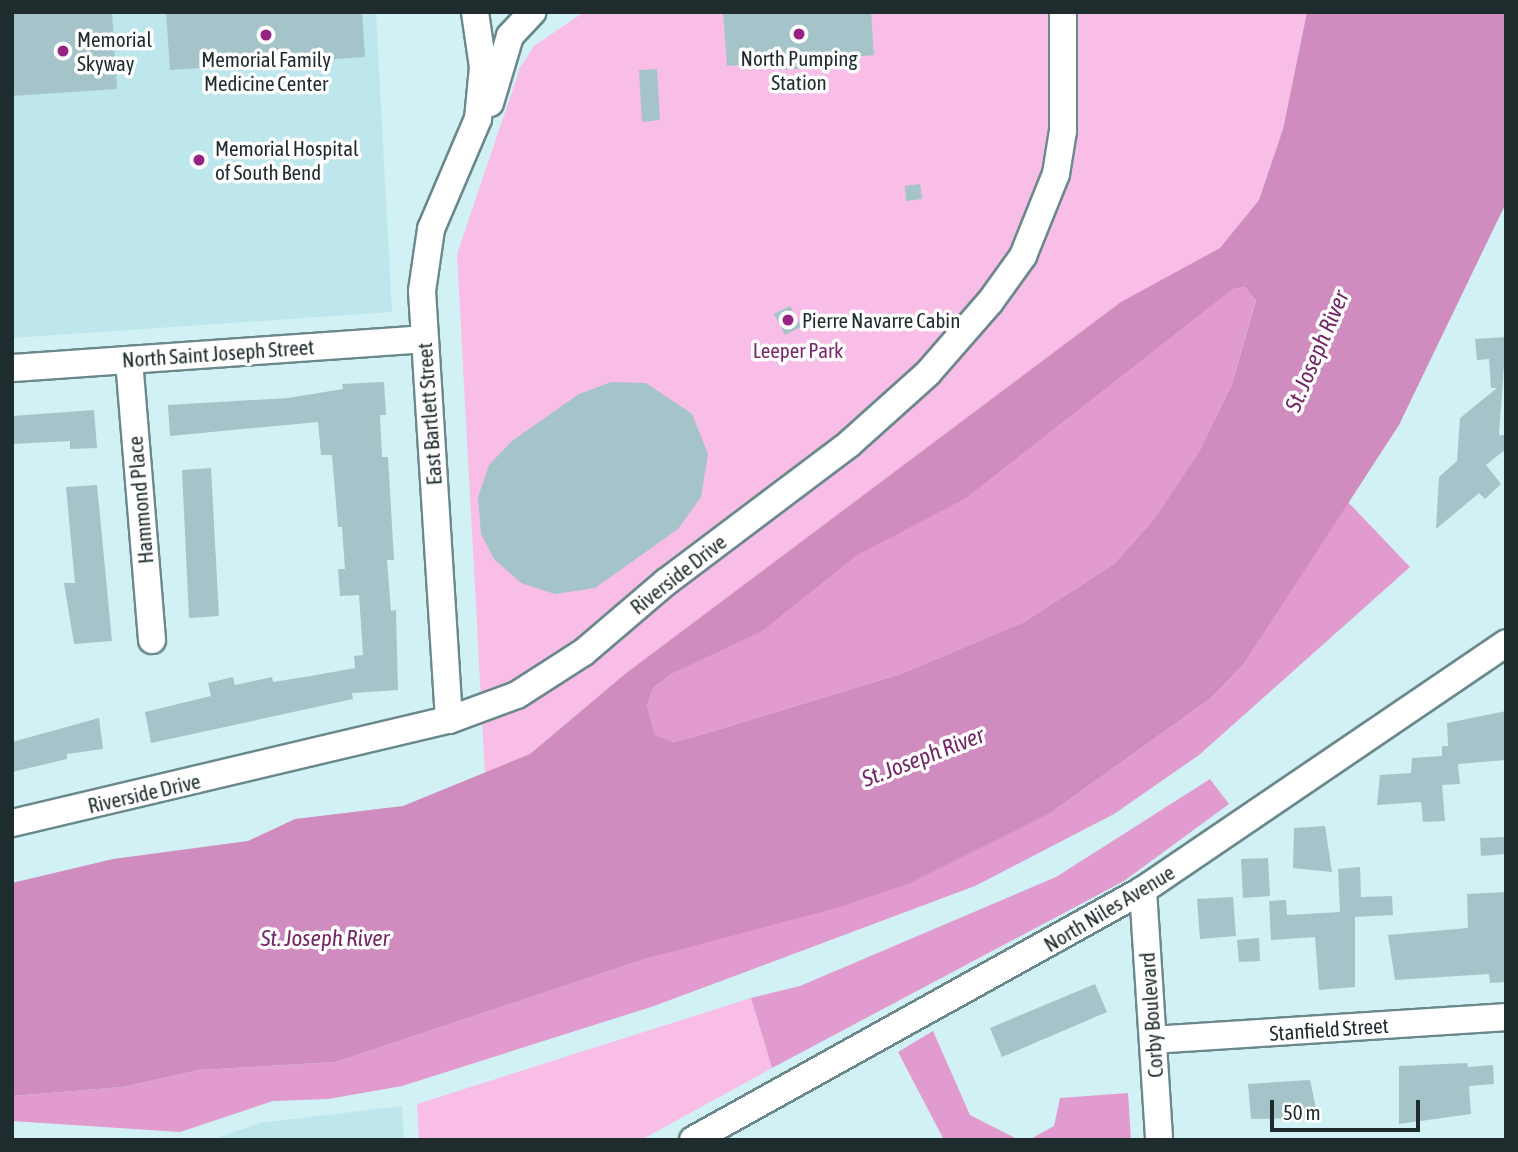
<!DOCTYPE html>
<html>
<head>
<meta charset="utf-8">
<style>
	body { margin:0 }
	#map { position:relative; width:1518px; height:1152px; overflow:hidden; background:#d1f1f5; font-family:"Asap Condensed",sans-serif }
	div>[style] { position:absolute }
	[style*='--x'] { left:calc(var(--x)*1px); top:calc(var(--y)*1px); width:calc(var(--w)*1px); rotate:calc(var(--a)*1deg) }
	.built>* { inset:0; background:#bde7ed }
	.green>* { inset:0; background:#f8bee8 }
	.forest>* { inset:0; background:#e19bcf }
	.water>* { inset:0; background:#d08cbf }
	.building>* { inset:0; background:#a5c4c9 }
	.roads { filter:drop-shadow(2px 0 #6b898d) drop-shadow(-2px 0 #6b898d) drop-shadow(0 2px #6b898d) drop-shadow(0 -2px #6b898d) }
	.minor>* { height:26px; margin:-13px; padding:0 13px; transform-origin:13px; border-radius:13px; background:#fff }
	.dots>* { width:19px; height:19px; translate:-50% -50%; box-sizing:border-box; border:4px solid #fff; border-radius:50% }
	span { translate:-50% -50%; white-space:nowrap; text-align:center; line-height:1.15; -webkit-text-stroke:7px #fff; paint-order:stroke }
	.poi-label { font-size:21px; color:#1f2c2d }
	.left { translate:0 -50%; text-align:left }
	.park-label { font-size:21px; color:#7b2a6b }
	.street-label { font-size:21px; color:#1f2c2d }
	.water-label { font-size:23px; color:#762666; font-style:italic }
	.frame { position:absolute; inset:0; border:14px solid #1f2c2d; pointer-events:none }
	.scale { position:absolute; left:1270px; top:1100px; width:150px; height:32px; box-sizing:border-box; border:4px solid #1f2c2d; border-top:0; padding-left:9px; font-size:21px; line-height:24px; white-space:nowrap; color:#1f2c2d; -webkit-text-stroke:5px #fff; paint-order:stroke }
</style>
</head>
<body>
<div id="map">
	<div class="built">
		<i style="clip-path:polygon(376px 12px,392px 312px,12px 338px,12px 14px)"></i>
		<i style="clip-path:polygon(402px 1106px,404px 1140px,211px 1140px,260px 1123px)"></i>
	</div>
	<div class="green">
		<i style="clip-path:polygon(584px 12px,1307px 12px,1283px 129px,1259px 200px,1241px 222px,1232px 384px,589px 704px,530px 754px,485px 774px,457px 254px,520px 68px,534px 46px)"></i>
		<i style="clip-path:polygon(751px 998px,772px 1068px,641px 1140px,419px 1140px,417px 1104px)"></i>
	</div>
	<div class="forest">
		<i style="clip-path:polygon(1245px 287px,1256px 299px,1232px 384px,1200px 450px,1154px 519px,1114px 564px,1024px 622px,901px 674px,697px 736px,673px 742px,655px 736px,647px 706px,653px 688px,671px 674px,856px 556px,965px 499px,1233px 289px)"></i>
		<i style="clip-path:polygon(1348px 502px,1410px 567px,1199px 755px,1114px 814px,975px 886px,654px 1006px,402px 1086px,328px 1099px,273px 1101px,180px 1132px,12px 1121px,12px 1096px,123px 1087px,199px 1070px,336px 1062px,648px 958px,909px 883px,1049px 814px,1211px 698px,1243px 665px)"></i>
		<i style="clip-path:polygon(1210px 779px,1229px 804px,1124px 881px,772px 1068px,751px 998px,800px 986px,1056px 877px)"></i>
		<i style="clip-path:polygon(933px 1031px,970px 1115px,1019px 1140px,944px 1140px,898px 1052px)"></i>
		<i style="clip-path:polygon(1128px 1093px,1131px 1140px,1029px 1140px,1054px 1126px,1060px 1098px)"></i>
	</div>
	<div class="water">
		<i style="clip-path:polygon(evenodd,1307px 12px,1506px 12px,1506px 203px,1399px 425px,1243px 665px,1211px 698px,1049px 814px,910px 883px,840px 907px,648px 958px,336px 1062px,199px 1070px,123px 1087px,12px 1096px,12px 883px,113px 859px,248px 841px,295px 819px,403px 806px,530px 754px,625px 674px,1121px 302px,1220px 248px,1259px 200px,1283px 129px,1307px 12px,1245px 287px,1256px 300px,1232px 384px,1200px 450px,1154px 519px,1114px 564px,1024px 622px,901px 674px,697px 736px,673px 742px,655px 735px,647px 706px,653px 688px,671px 674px,762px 631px,856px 556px,965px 499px,1233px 289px,1245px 287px)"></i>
	</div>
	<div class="building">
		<i style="clip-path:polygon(12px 12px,112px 12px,117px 89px,12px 96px)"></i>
		<i style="clip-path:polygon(166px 12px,362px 12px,365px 57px,170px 70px)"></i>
		<i style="clip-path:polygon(723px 12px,871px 12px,874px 55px,827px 59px,827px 67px,778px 70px,777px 62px,727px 66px)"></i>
		<i style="clip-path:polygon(657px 69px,660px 120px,642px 122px,639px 70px)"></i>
		<i style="clip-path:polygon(920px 184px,922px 199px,906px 201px,905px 186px)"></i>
		<i style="clip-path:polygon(790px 306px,801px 327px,785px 335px,774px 314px)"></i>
		<i style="clip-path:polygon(1506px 337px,1499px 435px,1506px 435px,1506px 449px,1486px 465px,1501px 484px,1485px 499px,1479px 493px,1436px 529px,1439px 477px,1457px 461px,1460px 418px,1497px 388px,1491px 388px,1489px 359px,1477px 360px,1475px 339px)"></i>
		<i style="clip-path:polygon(384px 382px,386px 415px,380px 415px,382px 457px,388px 457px,394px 560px,387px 560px,391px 611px,396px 610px,398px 690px,352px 693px,353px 699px,151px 743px,145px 712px,211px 696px,208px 683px,233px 677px,235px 685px,272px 677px,273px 682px,311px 676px,355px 668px,354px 656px,363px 655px,359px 595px,340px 596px,338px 569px,345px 569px,342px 527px,338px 527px,332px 455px,321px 455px,318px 422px,170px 436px,168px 405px,288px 398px,343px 389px,342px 384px)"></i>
		<i style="clip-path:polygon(611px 382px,646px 383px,692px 414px,708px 454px,701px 497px,678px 529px,595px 588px,555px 594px,521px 583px,494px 559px,481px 534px,478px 497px,489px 465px,512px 441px,579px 394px)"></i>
		<i style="clip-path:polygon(94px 410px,97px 448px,70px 449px,70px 441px,12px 444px,12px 416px)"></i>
		<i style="clip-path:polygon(211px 468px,219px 616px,189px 618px,182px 470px)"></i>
		<i style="clip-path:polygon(97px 485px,112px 641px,74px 644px,64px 583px,75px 583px,66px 487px)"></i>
		<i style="clip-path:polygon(1506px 711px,1506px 760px,1458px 764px,1460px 784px,1442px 785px,1445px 821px,1423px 822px,1421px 802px,1377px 805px,1380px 775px,1411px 773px,1412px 758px,1442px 756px,1442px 746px,1448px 746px,1447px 723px)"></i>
		<i style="clip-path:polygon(99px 718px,103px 749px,67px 754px,67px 759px,12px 772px,12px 742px)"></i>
		<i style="clip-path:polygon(1325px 826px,1332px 872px,1293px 868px,1294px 828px)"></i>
		<i style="clip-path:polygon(1506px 837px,1506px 854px,1481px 856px,1480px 838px)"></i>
		<i style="clip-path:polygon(1268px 858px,1270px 896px,1243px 898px,1241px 859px)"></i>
		<i style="clip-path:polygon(1360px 867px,1361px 897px,1392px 896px,1393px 915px,1355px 917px,1355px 987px,1319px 990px,1315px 937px,1271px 940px,1269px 901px,1286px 900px,1287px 915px,1340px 912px,1338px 869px)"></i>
		<i style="clip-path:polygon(1506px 892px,1506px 982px,1490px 983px,1489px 974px,1395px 980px,1388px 935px,1468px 928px,1467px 894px)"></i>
		<i style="clip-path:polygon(1233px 897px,1236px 936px,1200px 939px,1197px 899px)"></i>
		<i style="clip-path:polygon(1259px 938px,1260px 961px,1239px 962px,1237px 940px)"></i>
		<i style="clip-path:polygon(1095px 984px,1107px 1012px,1002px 1057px,990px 1028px)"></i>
		<i style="clip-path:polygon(1467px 1063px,1468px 1067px,1493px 1065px,1494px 1084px,1469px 1086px,1471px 1114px,1399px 1124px,1399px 1066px)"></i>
		<i style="clip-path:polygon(1310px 1080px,1318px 1118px,1251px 1119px,1248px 1084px)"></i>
	</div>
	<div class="roads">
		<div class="minor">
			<i style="--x:490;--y:103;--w:70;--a:-73.4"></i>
			<i style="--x:510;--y:36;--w:33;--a:-47"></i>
			<i style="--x:129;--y:360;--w:281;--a:85.3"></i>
			<i style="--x:12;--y:368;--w:413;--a:-4"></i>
			<i style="--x:449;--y:720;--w:430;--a:-93.6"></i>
			<i style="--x:422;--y:291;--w:63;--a:-81.7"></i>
			<i style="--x:431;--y:229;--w:120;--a:-66.9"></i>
			<i style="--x:478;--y:119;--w:52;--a:-84.5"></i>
			<i style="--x:483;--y:67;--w:56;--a:-98.3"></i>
			<i style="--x:12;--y:823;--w:449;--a:-13.3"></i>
			<i style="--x:449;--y:720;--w:72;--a:-20.2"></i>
			<i style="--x:517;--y:695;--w:80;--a:-32.7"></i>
			<i style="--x:584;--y:652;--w:108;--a:-40.5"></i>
			<i style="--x:666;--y:582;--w:229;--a:-37"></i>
			<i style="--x:849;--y:444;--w:106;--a:-41.9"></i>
			<i style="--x:928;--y:373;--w:94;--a:-48.9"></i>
			<i style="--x:990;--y:302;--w:57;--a:-54.3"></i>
			<i style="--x:1023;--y:256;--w:88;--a:-68.1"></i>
			<i style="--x:1056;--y:174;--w:44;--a:-80.8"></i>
			<i style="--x:1063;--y:131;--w:119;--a:-90"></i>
			<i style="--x:1143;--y:890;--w:251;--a:86.3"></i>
			<i style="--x:1153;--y:1040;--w:354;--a:-3.7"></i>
			<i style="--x:693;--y:1140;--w:515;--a:-29.05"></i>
			<i style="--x:1143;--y:890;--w:439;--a:-34.2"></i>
		</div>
	</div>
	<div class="dots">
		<i style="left:799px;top:34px;background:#972482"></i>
		<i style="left:266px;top:35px;background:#972482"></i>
		<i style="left:63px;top:51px;background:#972482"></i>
		<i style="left:199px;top:160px;background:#972482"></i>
		<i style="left:788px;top:320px;background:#972482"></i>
	</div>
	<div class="poi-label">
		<span class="left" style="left:77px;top:51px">Memorial<br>Skyway</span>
		<span style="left:799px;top:70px">North Pumping<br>Station</span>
		<span style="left:266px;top:71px">Memorial Family<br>Medicine Center</span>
		<span class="left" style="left:215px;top:160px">Memorial Hospital<br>of South Bend</span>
		<span class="left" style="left:802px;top:320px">Pierre Navarre Cabin</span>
	</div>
	<div class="park-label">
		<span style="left:798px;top:350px">Leeper Park</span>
	</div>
	<div class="street-label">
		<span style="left:218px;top:353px;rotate:-4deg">North Saint Joseph Street</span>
		<span style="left:429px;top:414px;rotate:-94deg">East Bartlett Street</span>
		<span style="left:140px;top:500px;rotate:-95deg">Hammond Place</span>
		<span style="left:678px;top:574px;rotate:-38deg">Riverside Drive</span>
		<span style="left:144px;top:793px;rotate:-13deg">Riverside Drive</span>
		<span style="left:1109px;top:908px;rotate:-31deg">North Niles Avenue</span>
		<span style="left:1151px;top:1015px;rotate:-94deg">Corby Boulevard</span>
		<span style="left:1329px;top:1029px;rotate:-4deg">Stanfield Street</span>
	</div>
	<div class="water-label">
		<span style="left:1317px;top:351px;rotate:-67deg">St. Joseph River</span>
		<span style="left:923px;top:757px;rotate:-21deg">St. Joseph River</span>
		<span style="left:325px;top:938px">St. Joseph River</span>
	</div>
	<div class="frame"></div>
	<div class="scale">50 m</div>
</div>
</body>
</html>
